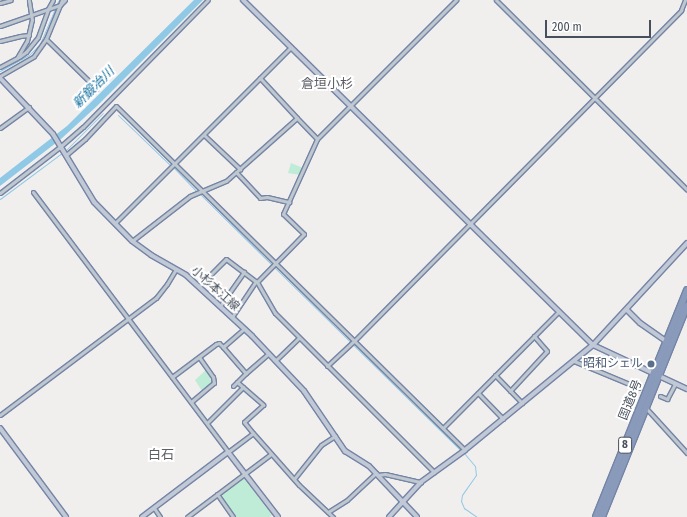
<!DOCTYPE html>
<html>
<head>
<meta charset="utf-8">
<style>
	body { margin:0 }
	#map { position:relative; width:687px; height:517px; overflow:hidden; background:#f1eeee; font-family:"Fira Sans Condensed","Noto Sans JP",sans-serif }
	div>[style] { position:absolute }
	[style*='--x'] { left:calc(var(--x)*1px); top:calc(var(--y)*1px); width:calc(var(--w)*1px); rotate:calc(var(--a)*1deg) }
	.green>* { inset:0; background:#bfecd6 }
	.water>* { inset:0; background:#8fc9e6 }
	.stream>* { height:1px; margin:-0.5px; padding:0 0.5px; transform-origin:0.5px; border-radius:0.5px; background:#8fc9e6 }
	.roads { filter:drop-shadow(1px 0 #7485a6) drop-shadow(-1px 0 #7485a6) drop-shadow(0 1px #7485a6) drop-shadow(0 -1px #7485a6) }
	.street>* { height:3px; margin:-1.5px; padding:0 1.5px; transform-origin:1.5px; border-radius:1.5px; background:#bfc7cf }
	.secondary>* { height:4px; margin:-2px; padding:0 2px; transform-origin:2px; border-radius:2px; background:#c2c9d6 }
	.highway>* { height:5.5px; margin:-2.75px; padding:0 2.75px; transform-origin:2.75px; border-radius:2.75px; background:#899aba }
	.dots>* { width:11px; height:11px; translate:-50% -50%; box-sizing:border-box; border:2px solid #fff; border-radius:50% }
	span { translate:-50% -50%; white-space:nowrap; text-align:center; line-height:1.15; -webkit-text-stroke:4px #fff; paint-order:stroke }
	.shield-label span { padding:1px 3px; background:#fff; border:1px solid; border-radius:3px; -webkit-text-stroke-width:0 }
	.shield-label { font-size:11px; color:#474f5a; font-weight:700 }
	.street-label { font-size:12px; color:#474f5a }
	.service-label { font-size:12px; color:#4e5e75 }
	.right { translate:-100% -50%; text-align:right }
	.neighbourhood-label { font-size:13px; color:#5b5e63 }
	.water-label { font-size:13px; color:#1571a0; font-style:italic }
	.scale { position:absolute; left:545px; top:20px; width:106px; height:18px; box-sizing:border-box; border:2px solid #474f5a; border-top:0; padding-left:5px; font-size:12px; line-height:14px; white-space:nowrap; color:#474f5a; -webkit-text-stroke:3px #fff; paint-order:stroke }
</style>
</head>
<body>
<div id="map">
	<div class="green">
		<i style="clip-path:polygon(291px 163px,303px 168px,300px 175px,288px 173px)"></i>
		<i style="clip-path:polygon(206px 370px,212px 377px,210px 379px,213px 382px,202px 391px,195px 380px)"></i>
		<i style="clip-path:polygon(243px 477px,272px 515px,270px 517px,236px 517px,221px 496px,221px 494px)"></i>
	</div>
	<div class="water">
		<i style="clip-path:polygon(194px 0,203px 0,97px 106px,61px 139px,0 186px,0 178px,67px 126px)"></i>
	</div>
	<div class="stream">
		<i style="--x:56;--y:5;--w:6;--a:-59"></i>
		<i style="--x:0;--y:71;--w:33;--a:-29"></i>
		<i style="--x:29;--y:55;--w:16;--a:-45"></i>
		<i style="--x:40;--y:44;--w:39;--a:-67"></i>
		<i style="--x:118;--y:115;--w:72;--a:43.9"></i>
		<i style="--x:66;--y:150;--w:52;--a:-45"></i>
		<i style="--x:173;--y:167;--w:35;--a:46"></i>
		<i style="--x:200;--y:194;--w:101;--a:44.6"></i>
		<i style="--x:0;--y:199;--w:79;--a:-36.7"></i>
		<i style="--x:274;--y:267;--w:262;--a:44.5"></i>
		<i style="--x:464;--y:453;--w:17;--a:50"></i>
		<i style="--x:475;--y:466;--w:9;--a:84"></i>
		<i style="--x:476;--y:475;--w:24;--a:125"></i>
		<i style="--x:462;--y:495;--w:6;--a:99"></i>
		<i style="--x:461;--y:501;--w:8;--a:67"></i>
		<i style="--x:464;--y:508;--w:16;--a:35"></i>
	</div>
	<div class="roads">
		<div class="street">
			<i style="--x:496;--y:0;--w:269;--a:44.8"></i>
			<i style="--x:0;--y:3;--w:11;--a:-15"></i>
			<i style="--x:0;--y:26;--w:64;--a:-19.3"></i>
			<i style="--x:60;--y:5;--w:7;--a:-45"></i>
			<i style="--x:46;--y:39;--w:71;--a:44.4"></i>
			<i style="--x:0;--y:41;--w:21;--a:-14"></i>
			<i style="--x:20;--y:36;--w:9;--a:-6"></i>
			<i style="--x:291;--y:47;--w:44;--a:135"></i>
			<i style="--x:260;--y:78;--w:54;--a:47.2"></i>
			<i style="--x:19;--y:57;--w:9;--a:-36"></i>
			<i style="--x:26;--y:52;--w:19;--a:-51"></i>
			<i style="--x:38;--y:37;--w:30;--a:-70"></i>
			<i style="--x:48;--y:9;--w:10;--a:-61"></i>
			<i style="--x:0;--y:67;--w:19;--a:-28"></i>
			<i style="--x:17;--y:58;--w:20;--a:-60"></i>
			<i style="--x:27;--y:41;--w:22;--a:-77"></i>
			<i style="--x:32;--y:20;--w:20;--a:-99"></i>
			<i style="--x:0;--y:76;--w:39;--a:-30"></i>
			<i style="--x:34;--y:56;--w:21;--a:-55"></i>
			<i style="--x:46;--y:39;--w:42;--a:-67.7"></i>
			<i style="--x:0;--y:128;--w:36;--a:-36"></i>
			<i style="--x:204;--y:135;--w:50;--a:43.4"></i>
			<i style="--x:66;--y:155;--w:25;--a:-40"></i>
			<i style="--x:85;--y:139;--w:45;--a:-46.8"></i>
			<i style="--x:116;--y:106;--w:490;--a:44.6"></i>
			<i style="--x:236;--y:172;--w:35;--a:47"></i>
			<i style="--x:260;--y:198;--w:7;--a:-8"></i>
			<i style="--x:267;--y:197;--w:23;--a:13"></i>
			<i style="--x:33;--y:192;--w:325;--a:53.1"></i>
			<i style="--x:228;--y:452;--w:31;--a:-37"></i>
			<i style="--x:253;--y:433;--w:69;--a:48.5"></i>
			<i style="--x:299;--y:485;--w:47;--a:43.3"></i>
			<i style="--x:0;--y:193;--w:77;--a:-37.6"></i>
			<i style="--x:61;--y:146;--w:29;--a:-41"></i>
			<i style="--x:83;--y:127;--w:178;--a:-45.5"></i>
			<i style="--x:115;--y:223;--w:205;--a:-45"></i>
			<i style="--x:132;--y:241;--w:73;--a:-37.8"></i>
			<i style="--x:190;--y:196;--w:39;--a:-23"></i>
			<i style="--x:226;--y:181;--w:95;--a:-41.6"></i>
			<i style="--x:297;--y:118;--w:29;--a:46"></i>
			<i style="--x:257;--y:282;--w:67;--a:-45.6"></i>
			<i style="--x:304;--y:234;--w:29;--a:-136"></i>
			<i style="--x:283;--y:214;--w:82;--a:-65.6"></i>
			<i style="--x:317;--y:139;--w:197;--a:-45"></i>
			<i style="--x:199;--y:286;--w:38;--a:-45"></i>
			<i style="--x:226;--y:259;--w:39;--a:37"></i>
			<i style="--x:257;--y:282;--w:36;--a:60"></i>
			<i style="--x:275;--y:313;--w:225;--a:45"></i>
			<i style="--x:220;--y:306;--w:42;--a:-54.8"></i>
			<i style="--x:232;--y:317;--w:43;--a:-56.3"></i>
			<i style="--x:223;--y:347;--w:35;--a:49"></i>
			<i style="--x:246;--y:373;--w:30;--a:-41"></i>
			<i style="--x:276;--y:360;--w:32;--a:-44"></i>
			<i style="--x:574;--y:361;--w:70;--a:22.6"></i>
			<i style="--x:327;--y:366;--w:38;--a:-43"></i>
			<i style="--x:355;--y:340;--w:464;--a:-45.3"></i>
			<i style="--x:681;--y:10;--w:11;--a:-68"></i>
			<i style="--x:495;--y:375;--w:39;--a:46"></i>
			<i style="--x:172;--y:377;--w:55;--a:-36.9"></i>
			<i style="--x:216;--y:344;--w:3;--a:-18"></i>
			<i style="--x:219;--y:343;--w:6;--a:45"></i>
			<i style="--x:223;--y:347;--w:28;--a:-41"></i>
			<i style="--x:237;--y:382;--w:35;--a:41"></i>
			<i style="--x:263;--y:405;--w:25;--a:138"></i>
			<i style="--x:244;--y:422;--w:14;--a:51"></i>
			<i style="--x:233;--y:386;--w:18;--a:-45"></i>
			<i style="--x:510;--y:391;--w:54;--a:-47.2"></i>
			<i style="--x:547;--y:351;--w:20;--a:-131"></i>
			<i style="--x:478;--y:393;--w:36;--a:46"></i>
			<i style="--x:660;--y:396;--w:8;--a:23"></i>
			<i style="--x:667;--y:399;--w:17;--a:-62"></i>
			<i style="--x:191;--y:402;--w:30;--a:-40"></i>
			<i style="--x:214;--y:383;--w:6;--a:-99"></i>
			<i style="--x:213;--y:377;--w:24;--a:-125"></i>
			<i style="--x:646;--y:408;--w:61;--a:47.7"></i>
			<i style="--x:0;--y:415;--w:195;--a:-36.9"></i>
			<i style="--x:156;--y:298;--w:18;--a:-52"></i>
			<i style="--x:167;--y:284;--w:17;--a:-59"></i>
			<i style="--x:207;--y:423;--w:51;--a:-45"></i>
			<i style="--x:443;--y:428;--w:163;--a:-45.2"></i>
			<i style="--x:378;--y:475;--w:7;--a:-8"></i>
			<i style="--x:385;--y:474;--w:37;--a:13"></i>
			<i style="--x:294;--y:479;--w:43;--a:-51.5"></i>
			<i style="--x:321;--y:445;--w:17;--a:-33"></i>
			<i style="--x:217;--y:494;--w:28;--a:55"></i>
			<i style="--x:154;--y:508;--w:11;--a:56"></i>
			<i style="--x:328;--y:512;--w:22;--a:-32"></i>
			<i style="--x:347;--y:500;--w:40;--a:-43"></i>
			<i style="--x:187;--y:517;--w:105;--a:-36.9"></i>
		</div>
		<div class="secondary">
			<i style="--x:243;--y:0;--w:491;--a:44.6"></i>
			<i style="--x:593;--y:345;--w:104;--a:25.1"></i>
			<i style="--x:0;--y:78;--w:77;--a:46.6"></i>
			<i style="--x:53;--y:134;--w:79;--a:58.9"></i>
			<i style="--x:94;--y:202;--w:54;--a:45.7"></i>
			<i style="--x:132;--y:241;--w:24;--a:36"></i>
			<i style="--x:151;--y:255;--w:40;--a:29.7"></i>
			<i style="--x:186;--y:275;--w:90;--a:42.7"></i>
			<i style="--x:252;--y:336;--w:76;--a:46.6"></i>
			<i style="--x:304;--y:391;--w:73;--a:55.7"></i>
			<i style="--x:345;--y:451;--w:28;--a:32"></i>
			<i style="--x:369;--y:466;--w:70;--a:46.7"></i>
			<i style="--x:627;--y:310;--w:18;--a:45"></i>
			<i style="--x:640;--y:323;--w:33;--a:35"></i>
			<i style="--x:0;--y:428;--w:111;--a:53.4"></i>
			<i style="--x:142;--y:517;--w:108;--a:-37.1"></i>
			<i style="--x:228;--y:452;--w:82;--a:52.4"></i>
			<i style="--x:389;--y:517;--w:47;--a:-47.6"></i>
			<i style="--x:421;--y:482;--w:54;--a:-36"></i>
			<i style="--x:465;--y:450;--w:166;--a:-39.4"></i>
			<i style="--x:593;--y:345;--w:139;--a:-47.3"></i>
		</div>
		<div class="highway">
			<i style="--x:596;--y:517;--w:244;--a:-68.1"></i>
			<i style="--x:602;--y:517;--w:227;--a:-68.1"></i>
		</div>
	</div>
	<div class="dots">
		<i style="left:651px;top:364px;background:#5c6f8a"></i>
	</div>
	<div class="shield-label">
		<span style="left:625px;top:445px">8</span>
	</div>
	<div class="street-label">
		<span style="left:215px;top:289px;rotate:42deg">小杉本江線</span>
		<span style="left:631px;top:400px;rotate:-68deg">国道8号</span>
	</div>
	<div class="service-label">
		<span class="right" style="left:643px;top:364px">昭和シェル</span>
	</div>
	<div class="neighbourhood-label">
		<span style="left:327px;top:84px">倉垣小杉</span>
		<span style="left:161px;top:455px">白石</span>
	</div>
	<div class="water-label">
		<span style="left:94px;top:88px;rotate:-45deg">新鍛冶川</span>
	</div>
	<div class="scale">200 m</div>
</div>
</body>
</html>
